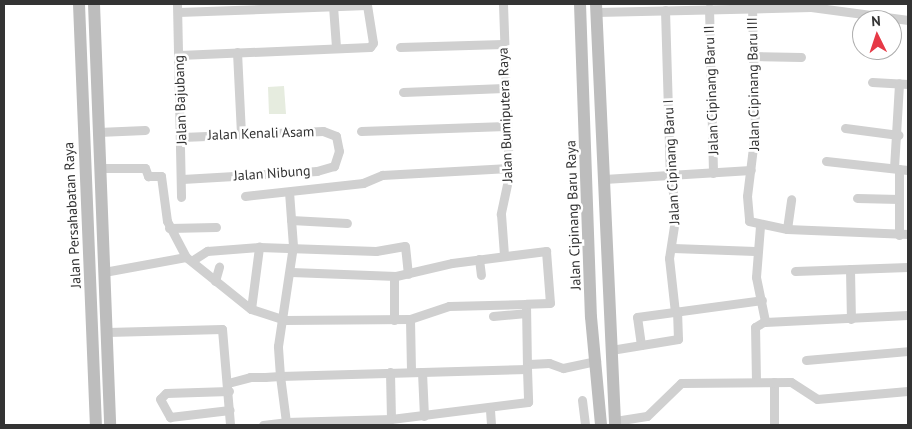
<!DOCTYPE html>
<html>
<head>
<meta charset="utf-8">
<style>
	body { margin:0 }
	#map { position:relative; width:912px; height:429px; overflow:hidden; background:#fff; font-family:"PT Sans",sans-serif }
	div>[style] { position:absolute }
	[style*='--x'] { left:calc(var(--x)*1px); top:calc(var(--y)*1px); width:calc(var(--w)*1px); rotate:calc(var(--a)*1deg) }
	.green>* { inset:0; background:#e6ecdf }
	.street>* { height:9px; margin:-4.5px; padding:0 4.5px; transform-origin:4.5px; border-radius:4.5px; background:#d0d0d0 }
	.secondary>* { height:12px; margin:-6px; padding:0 6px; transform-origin:6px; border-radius:6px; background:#bdbdbd }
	span { translate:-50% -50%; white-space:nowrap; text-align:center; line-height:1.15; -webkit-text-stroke:5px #fff; paint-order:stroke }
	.street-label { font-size:14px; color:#333 }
	.frame { position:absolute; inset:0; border:5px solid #333; pointer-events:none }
	.north { position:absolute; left:852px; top:10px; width:50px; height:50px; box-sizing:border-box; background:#fff; border:1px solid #adadad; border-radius:50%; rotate:356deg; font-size:14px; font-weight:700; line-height:20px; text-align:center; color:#333 }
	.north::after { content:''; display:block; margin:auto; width:18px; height:22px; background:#e63946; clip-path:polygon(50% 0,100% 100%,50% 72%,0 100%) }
</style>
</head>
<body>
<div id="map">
	<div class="green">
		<i style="clip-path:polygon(284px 86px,286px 114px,269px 114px,268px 87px)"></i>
	</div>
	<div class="street">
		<i style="--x:177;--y:4;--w:193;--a:88.8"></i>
		<i style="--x:503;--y:4;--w:171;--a:88"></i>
		<i style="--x:509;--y:175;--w:40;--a:102"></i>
		<i style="--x:501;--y:214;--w:41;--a:85.8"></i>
		<i style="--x:333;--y:6;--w:41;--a:85.8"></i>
		<i style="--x:752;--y:7;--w:124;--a:88.6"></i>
		<i style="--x:755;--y:131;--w:65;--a:97"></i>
		<i style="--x:747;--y:196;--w:25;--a:85"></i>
		<i style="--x:749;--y:221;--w:39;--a:12"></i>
		<i style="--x:787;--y:229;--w:121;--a:2.4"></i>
		<i style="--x:709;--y:8;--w:165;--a:88.6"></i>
		<i style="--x:665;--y:10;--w:164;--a:88.3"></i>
		<i style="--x:670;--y:174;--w:39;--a:81"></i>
		<i style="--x:676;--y:213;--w:46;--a:98.8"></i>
		<i style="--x:669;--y:258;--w:54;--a:83.7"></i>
		<i style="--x:178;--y:12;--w:189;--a:-2.1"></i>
		<i style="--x:367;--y:5;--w:38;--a:81"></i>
		<i style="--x:373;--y:43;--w:5;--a:127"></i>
		<i style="--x:370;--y:47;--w:191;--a:177.6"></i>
		<i style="--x:596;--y:12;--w:215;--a:-1.3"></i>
		<i style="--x:811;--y:7;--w:98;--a:7.6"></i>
		<i style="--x:400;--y:47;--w:103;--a:-1.7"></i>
		<i style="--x:237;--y:52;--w:81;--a:87.2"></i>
		<i style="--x:754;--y:56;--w:47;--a:1.2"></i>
		<i style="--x:872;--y:82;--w:36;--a:3"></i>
		<i style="--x:403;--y:92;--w:101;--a:-2.3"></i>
		<i style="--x:845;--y:128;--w:54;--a:7.4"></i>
		<i style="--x:361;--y:131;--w:145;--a:-2"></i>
		<i style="--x:98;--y:132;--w:47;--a:-2.4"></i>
		<i style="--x:182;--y:137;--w:141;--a:-2.4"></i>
		<i style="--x:323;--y:131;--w:14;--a:21"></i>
		<i style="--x:336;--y:136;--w:15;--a:79"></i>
		<i style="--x:339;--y:151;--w:16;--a:108"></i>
		<i style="--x:334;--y:166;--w:18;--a:164"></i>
		<i style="--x:317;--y:171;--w:135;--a:176.6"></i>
		<i style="--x:826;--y:161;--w:82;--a:6.3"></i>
		<i style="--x:100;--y:168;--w:45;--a:0"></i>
		<i style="--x:145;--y:168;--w:9;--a:69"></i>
		<i style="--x:148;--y:176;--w:13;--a:0"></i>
		<i style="--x:161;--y:176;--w:45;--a:82.4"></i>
		<i style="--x:167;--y:221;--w:41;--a:62.2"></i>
		<i style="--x:894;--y:168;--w:85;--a:-86.6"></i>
		<i style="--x:899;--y:169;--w:66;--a:90"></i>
		<i style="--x:604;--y:179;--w:147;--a:-3.5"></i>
		<i style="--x:245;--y:196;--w:119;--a:-6.3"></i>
		<i style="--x:363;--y:183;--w:21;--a:-23"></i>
		<i style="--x:382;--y:175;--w:127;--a:-3.2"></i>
		<i style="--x:857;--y:198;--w:42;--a:1.4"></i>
		<i style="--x:291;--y:220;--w:56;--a:3.1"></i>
		<i style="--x:169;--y:228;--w:47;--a:-1.2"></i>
		<i style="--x:787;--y:229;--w:30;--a:-82"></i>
		<i style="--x:673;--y:248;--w:82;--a:2.1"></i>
		<i style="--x:186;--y:257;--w:83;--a:38.7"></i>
		<i style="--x:251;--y:309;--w:35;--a:18"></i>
		<i style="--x:284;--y:320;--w:126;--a:-0.5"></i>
		<i style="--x:410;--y:319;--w:41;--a:-18.4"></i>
		<i style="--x:449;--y:306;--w:77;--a:-1.5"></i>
		<i style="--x:526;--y:304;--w:65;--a:89.1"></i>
		<i style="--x:479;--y:259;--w:16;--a:83"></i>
		<i style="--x:193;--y:260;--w:17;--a:-33"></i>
		<i style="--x:207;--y:251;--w:52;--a:-4.4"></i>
		<i style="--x:259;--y:247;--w:117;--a:2"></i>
		<i style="--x:376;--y:251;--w:29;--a:-10"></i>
		<i style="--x:405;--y:246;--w:28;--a:84"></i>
		<i style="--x:850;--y:269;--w:50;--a:88.9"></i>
		<i style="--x:795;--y:271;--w:113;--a:-2"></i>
		<i style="--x:104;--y:272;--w:83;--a:-10.4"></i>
		<i style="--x:291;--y:272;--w:105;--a:2.2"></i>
		<i style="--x:396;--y:276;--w:57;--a:-13.1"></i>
		<i style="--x:452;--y:263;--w:95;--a:-7.3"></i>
		<i style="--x:546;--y:251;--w:52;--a:85.6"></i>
		<i style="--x:550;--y:303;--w:24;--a:178"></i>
		<i style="--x:394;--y:276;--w:44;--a:90"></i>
		<i style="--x:215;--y:281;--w:15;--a:-74"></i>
		<i style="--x:251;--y:309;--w:63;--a:-82.6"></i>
		<i style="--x:493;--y:316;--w:33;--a:-5"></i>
		<i style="--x:410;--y:319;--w:53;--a:88.9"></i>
		<i style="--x:765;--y:322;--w:143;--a:-2.8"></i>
		<i style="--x:107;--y:332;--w:115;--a:-1.5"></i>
		<i style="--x:222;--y:329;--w:96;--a:85.2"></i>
		<i style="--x:641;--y:345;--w:28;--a:-98"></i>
		<i style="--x:637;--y:317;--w:126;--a:-7.7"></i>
		<i style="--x:611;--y:350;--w:68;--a:-9.3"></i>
		<i style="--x:678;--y:339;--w:28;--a:-92"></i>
		<i style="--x:806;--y:360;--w:102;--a:-5"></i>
		<i style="--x:529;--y:364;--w:20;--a:-3"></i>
		<i style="--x:549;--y:363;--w:15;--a:20"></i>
		<i style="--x:563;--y:368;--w:34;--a:-12"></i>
		<i style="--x:390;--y:372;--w:47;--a:88.8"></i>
		<i style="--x:422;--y:372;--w:44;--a:87.4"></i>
		<i style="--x:756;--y:382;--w:55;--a:-91"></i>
		<i style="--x:755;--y:327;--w:12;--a:-31"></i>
		<i style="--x:765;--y:321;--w:45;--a:-101.6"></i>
		<i style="--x:756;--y:277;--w:51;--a:-85.5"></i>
		<i style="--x:774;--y:382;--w:43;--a:90"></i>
		<i style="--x:228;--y:383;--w:23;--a:-15"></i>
		<i style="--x:250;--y:377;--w:15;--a:0"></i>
		<i style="--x:265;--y:377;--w:15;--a:-4"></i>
		<i style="--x:280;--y:376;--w:142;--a:-1.6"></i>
		<i style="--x:422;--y:372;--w:105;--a:-1.6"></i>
		<i style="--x:527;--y:369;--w:33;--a:88"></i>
		<i style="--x:528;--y:402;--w:138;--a:172.9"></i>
		<i style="--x:391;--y:419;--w:105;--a:178.4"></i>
		<i style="--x:286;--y:422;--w:46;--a:-97.4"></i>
		<i style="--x:280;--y:376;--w:30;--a:-94"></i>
		<i style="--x:278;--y:346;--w:101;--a:-81.5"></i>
		<i style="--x:293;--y:246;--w:54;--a:-94.2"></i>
		<i style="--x:229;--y:391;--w:63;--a:178.2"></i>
		<i style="--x:166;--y:393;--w:8;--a:135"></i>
		<i style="--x:160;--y:399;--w:21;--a:61"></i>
		<i style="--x:170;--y:417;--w:60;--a:-6.7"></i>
		<i style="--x:582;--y:400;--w:25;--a:83"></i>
		<i style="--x:490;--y:410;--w:15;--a:86"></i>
		<i style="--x:615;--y:421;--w:32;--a:-9"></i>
		<i style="--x:647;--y:416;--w:47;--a:-44.1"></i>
		<i style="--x:681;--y:383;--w:110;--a:-0.5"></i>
		<i style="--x:791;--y:382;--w:31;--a:33"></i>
		<i style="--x:817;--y:399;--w:91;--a:-5"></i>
		<i style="--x:263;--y:425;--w:23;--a:-7"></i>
	</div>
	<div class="secondary">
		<i style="--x:79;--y:4;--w:421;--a:87.7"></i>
		<i style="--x:94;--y:4;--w:421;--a:87.8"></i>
		<i style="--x:580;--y:4;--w:313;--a:88"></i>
		<i style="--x:591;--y:317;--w:108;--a:84.7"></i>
		<i style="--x:596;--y:4;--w:421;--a:87.4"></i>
	</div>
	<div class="street-label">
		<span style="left:753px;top:84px;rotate:-91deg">Jalan Cipinang Baru III</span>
		<span style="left:711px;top:90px;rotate:-92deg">Jalan Cipinang Baru II</span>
		<span style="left:180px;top:100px;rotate:-92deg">Jalan Bajubang</span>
		<span style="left:505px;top:115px;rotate:-92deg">Jalan Bumiputera Raya</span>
		<span style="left:261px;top:133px;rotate:-2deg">Jalan Kenali Asam</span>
		<span style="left:671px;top:162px;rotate:-93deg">Jalan Cipinang Baru I</span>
		<span style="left:272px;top:173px;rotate:-4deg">Jalan Nibung</span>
		<span style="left:72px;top:215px;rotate:-93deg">Jalan Persahabatan Raya</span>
		<span style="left:573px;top:215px;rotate:-92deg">Jalan Cipinang Baru Raya</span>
	</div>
	<div class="frame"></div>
	<div class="north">N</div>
</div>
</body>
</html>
